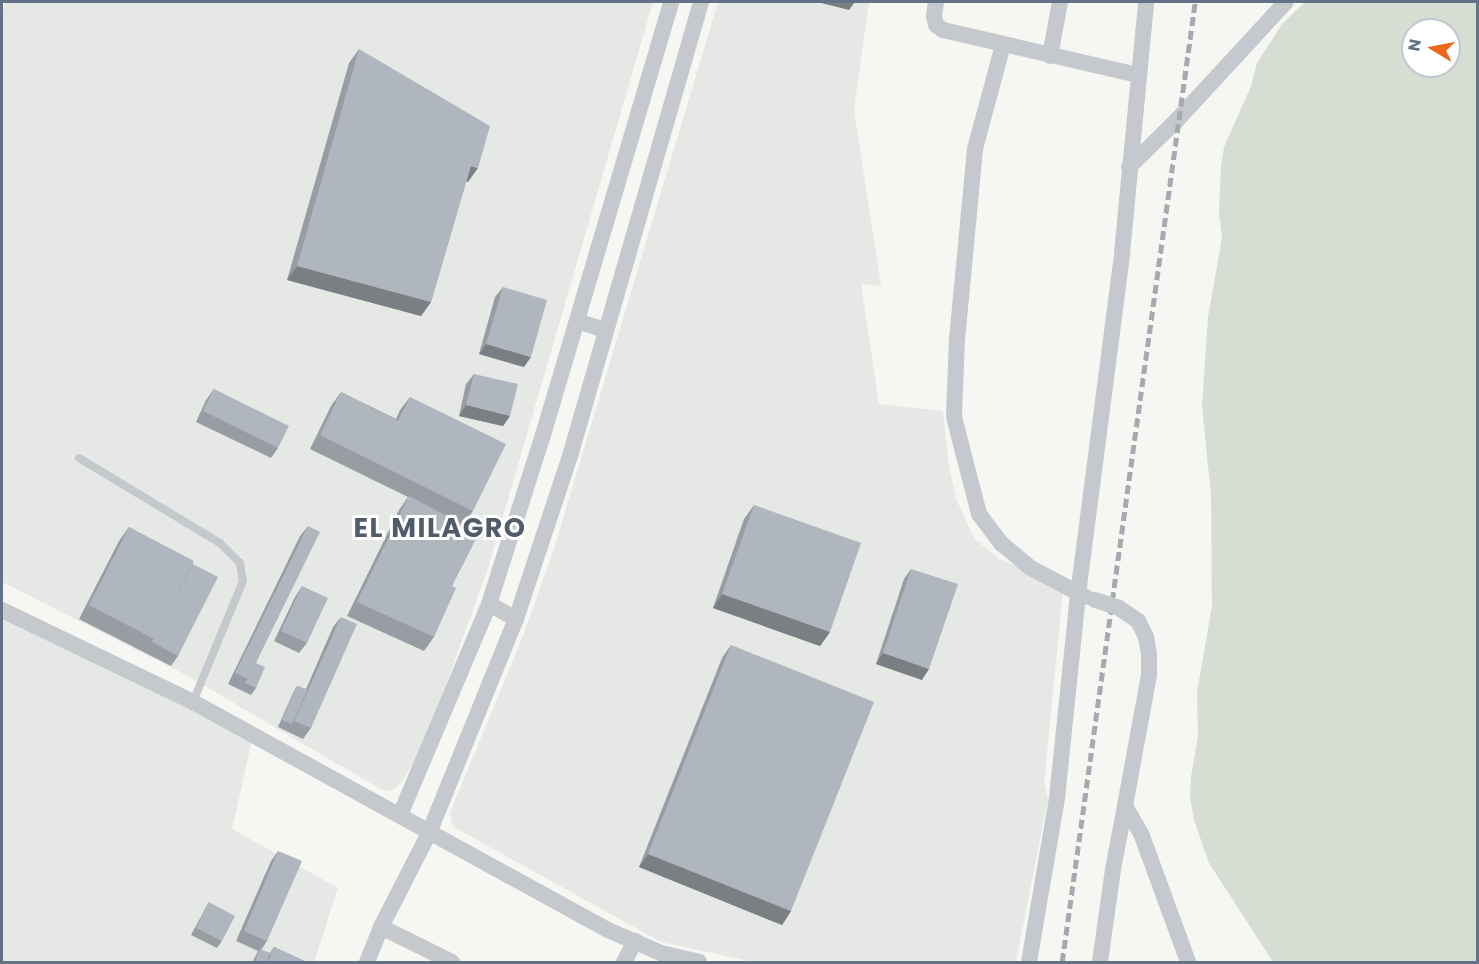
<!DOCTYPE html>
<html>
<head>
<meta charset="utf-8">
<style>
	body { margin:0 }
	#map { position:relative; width:1479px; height:964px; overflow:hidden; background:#f6f6f2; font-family:Poppins,sans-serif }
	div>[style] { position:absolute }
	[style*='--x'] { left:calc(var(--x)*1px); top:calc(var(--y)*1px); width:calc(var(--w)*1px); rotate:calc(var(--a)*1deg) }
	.built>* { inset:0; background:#e6e8e6 }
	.green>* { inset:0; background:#d6ded3 }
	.service>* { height:8px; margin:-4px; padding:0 4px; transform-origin:4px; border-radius:4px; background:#c5c8cc }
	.minor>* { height:16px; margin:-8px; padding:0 8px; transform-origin:8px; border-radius:8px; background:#c5c8cc }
	.rail>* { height:4.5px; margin-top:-2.25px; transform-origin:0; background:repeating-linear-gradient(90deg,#a5aab1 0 9px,transparent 0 13.5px) }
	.minor-bridge>* { height:16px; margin:-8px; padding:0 8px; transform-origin:8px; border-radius:8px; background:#c5c8cc }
	.wall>* { inset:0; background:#979da3 }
	.shaded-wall>* { inset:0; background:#7b7f84 }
	.building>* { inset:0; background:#b0b6bd }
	span { translate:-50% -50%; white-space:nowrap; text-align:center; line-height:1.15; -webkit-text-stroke:6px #fff; paint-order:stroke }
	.district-label { font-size:27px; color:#515c6a; font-weight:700; letter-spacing:1.5px }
	.frame { position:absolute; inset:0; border:3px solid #637286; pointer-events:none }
	.north { position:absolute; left:1401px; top:18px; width:60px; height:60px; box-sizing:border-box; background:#fff; border:2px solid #c1c7cf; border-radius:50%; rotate:280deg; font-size:16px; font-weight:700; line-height:24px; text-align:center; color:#637286 }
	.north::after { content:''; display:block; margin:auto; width:21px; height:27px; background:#ef6519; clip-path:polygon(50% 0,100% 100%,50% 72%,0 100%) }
</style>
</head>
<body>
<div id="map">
	<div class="built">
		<i style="clip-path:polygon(5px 2px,653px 2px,487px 571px,423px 748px,400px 784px,391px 791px,382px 790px,186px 675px,2px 582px,2px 15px)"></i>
		<i style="clip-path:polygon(718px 2px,869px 2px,854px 110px,881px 286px,861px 284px,879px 404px,943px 411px,949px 467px,957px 501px,974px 538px,999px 559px,1053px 582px,1063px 591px,1044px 783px,1048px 799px,1016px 962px,754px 962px,661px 942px,457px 829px,452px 824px,450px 814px,454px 803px,523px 636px,553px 552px)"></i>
		<i style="clip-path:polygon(2px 616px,252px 740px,232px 829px,338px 888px,314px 962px,2px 962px)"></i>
	</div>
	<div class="green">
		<i style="clip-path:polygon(evenodd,1305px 2px,1477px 2px,1477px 962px,1273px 962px,1209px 863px,1194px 820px,1190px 798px,1191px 777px,1198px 735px,1197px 692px,1212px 606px,1211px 495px,1202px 406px,1208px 317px,1222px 238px,1219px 213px,1221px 167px,1224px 147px,1251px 86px,1257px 63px,1282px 24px,1305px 2px,1413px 30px,1449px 30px,1449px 66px,1413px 66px,1413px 30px)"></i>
	</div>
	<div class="service">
		<i style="--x:79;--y:458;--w:165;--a:31.1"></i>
		<i style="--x:220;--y:543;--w:28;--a:45"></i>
		<i style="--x:240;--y:563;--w:18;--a:81"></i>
		<i style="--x:243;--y:581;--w:131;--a:112.5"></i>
	</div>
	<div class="minor">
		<i style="--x:936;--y:2;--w:14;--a:98"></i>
		<i style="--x:934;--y:16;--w:9;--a:77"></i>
		<i style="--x:936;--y:25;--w:9;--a:36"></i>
		<i style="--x:943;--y:30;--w:200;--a:13"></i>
		<i style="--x:1003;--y:45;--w:108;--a:105.1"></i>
		<i style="--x:975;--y:149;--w:190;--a:95.4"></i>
		<i style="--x:957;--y:338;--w:79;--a:92.2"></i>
		<i style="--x:954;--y:417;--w:100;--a:75.5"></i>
		<i style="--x:979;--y:514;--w:38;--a:53"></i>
		<i style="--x:1002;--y:544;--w:35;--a:40"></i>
		<i style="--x:1029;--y:567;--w:64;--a:27.8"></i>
		<i style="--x:1050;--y:56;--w:55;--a:-79.5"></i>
		<i style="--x:1129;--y:167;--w:69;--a:-44.4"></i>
		<i style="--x:1178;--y:119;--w:159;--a:-47.3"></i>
		<i style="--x:577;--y:321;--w:29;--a:18"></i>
		<i style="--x:489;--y:604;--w:31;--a:29"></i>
		<i style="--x:1119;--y:608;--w:23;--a:34"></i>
		<i style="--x:1138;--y:621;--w:18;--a:63"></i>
		<i style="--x:1146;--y:637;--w:17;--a:80"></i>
		<i style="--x:1149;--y:654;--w:21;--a:90"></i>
		<i style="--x:1149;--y:675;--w:133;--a:100.4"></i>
		<i style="--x:1125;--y:806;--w:34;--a:60"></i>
		<i style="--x:1142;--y:836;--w:134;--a:69.9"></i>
		<i style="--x:2;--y:610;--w:212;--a:25.7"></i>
		<i style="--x:193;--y:702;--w:474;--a:28.8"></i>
		<i style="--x:608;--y:930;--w:58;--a:23.5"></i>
		<i style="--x:661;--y:953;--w:39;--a:13"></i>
		<i style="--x:400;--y:815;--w:229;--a:-67.1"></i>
		<i style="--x:489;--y:604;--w:177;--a:-72.3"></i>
		<i style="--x:543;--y:435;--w:452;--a:-73.5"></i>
		<i style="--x:381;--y:927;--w:79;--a:26.2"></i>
		<i style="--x:367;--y:962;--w:38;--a:-68"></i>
		<i style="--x:381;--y:927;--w:106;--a:-62.9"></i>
		<i style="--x:429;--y:833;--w:231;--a:-67.9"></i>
		<i style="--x:516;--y:619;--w:172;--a:-71.7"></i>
		<i style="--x:570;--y:456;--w:473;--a:-73.9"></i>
		<i style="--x:624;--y:962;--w:24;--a:-62"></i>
		<i style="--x:1029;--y:962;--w:166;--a:-80.3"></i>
		<i style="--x:1057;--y:798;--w:205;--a:-84.1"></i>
		<i style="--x:1078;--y:594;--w:344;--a:-82.6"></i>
		<i style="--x:1122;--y:253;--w:252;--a:-84.5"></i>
		<i style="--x:1100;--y:962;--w:94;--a:-82"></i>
		<i style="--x:1113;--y:869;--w:64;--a:-79.2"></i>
	</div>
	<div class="rail">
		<i style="--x:1062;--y:962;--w:969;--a:-82.11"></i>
	</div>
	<div class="minor-bridge">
		<i style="--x:1095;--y:600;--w:25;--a:18"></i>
	</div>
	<div class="wall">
		<i style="clip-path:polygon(359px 49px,468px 182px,466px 181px,431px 302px,421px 316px,287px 280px,349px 63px)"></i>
		<i style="clip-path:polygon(503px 287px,524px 367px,479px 354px,495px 297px)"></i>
		<i style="clip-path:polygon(474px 374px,510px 416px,503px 426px,459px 416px,466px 384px)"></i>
		<i style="clip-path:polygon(214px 389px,278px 448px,271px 458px,196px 422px,206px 400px)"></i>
		<i style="clip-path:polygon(341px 392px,396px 419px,400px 410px,410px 397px,473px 511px,463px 525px,452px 586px,434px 637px,424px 651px,347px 616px,399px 510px,408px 497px,310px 449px,331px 406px)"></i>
		<i style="clip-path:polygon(754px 505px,830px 632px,820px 646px,713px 608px,744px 519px)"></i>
		<i style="clip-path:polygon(308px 526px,256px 663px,256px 688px,251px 695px,228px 684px,300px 536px)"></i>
		<i style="clip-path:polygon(129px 527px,193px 564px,178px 656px,171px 666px,79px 619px,119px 541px)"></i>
		<i style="clip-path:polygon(911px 569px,922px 680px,876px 664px,904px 579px)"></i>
		<i style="clip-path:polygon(302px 586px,307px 643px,299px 653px,274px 641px,295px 597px)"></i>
		<i style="clip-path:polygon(341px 617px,311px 728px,303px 739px,278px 727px,293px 693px,297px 686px,306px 689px,333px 627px)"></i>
		<i style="clip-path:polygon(731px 645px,791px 911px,782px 925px,639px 867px,722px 658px)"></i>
		<i style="clip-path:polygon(278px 851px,267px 941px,261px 950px,270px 953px,274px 947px,309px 963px,252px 963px,258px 951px,236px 941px,271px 861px)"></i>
		<i style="clip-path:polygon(209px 902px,222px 941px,217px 948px,191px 935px,205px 909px)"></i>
	</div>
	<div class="shaded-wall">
		<i style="clip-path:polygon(817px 2px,855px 2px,849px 10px)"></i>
		<i style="clip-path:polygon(471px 166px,478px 168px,468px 182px,461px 180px)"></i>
		<i style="clip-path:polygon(297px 266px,431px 302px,421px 316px,287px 280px)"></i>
		<i style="clip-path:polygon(486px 344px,531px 357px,524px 367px,479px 354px)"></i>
		<i style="clip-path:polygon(466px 405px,510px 416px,503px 426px,459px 416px)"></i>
		<i style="clip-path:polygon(722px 594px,830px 632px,820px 646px,713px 608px)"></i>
		<i style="clip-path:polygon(883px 653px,929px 669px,922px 680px,876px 664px)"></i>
		<i style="clip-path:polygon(648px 854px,791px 911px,782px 925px,639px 867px)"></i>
	</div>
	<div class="building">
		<i style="clip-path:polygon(359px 49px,490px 126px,478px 168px,471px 166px,431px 302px,297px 266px)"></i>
		<i style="clip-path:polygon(503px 287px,547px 300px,531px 357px,486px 344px)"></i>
		<i style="clip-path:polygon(474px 374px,518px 384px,510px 416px,466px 405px)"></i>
		<i style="clip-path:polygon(214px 389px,289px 426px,278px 448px,203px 411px)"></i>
		<i style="clip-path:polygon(341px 392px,398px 421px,410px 397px,506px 444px,473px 511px,320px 435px)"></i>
		<i style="clip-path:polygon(409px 496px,479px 533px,452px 586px,456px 588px,434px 637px,357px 602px)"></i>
		<i style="clip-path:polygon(754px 505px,861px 543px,830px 632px,722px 594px)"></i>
		<i style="clip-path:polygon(308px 526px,320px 532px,248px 679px,235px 673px)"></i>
		<i style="clip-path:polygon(129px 527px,194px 561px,154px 639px,89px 605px)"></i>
		<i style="clip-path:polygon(193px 564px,218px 577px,178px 656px,152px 642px)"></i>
		<i style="clip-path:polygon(911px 569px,958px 584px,929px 669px,883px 653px)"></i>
		<i style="clip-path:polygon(302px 586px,328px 598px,307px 643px,281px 631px)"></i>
		<i style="clip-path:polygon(341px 617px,357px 624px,311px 728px,294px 721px)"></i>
		<i style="clip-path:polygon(731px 645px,874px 702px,791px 911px,648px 854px)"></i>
		<i style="clip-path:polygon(256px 663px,265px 667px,256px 688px,245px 683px)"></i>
		<i style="clip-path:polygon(297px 686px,307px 690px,292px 724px,282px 720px)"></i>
		<i style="clip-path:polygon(278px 851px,302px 861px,267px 941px,244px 931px)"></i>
		<i style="clip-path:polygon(209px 902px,235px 916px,222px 941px,196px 928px)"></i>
		<i style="clip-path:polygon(274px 947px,309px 963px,267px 963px)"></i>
		<i style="clip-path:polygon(260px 949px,270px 953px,266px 963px,254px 963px)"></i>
	</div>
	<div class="district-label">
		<span style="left:440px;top:528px">EL MILAGRO</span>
	</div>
	<div class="frame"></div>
	<div class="north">N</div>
</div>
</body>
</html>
